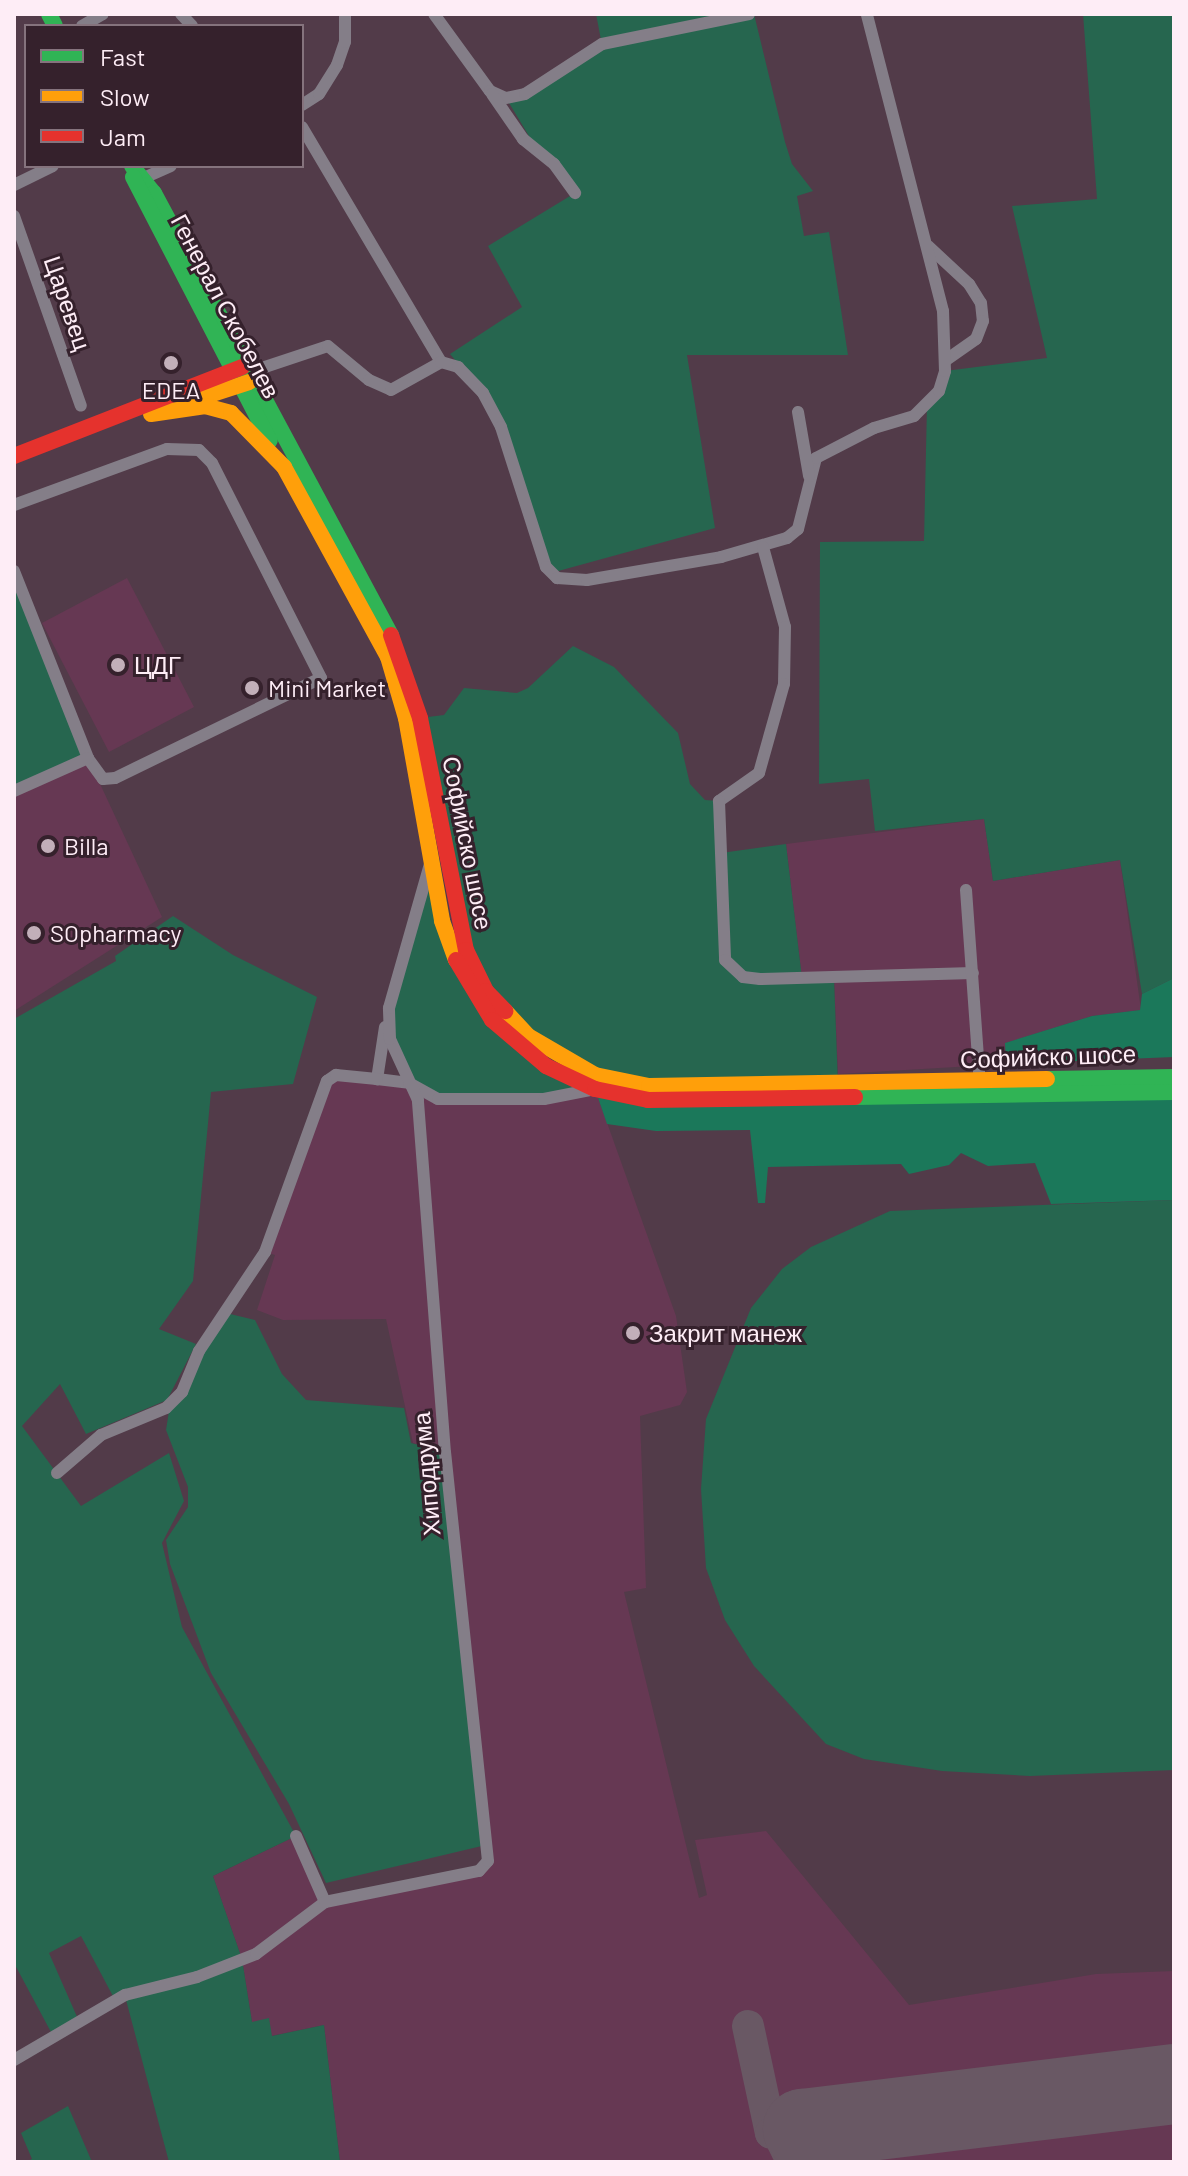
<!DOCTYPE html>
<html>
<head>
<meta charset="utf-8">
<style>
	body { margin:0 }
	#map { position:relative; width:1188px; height:2176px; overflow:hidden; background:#523b49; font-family:Barlow,sans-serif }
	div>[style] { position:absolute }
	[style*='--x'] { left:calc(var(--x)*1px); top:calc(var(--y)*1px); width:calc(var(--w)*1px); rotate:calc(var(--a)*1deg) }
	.built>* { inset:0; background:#663853 }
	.green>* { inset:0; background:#26664f }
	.forest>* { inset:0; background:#1b785a }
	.taxiway>* { height:32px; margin:-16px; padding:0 16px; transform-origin:16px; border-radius:16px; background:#695864 }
	.runway>* { height:80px; margin:-40px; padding:0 40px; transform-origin:40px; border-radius:40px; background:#695864 }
	.street>* { height:12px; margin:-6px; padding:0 6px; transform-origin:6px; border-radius:6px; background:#847e88 }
	.fast>* { height:16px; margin:-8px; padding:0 8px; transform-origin:8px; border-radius:8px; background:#30b455 }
	.slow>* { height:16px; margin:-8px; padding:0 8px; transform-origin:8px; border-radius:8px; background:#ff9f0a }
	.jam>* { height:16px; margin:-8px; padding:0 8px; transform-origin:8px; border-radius:8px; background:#e5322d }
	.dots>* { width:22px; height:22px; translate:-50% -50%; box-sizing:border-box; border:4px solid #35212c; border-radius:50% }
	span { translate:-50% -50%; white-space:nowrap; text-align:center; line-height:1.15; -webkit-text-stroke:6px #35212c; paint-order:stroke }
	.street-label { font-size:24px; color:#feedf6 }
	.poi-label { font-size:24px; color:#feedf6 }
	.left { translate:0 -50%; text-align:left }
	.frame { position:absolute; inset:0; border:16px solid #feedf6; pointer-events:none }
	.legend { position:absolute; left:24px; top:24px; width:280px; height:144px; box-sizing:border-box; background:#35212c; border:2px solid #85737d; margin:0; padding:10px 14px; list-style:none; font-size:24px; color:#feedf6 }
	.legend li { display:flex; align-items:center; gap:16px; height:40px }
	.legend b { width:40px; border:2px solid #85737d }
</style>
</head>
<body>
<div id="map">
	<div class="built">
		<i style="clip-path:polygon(127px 578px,194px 707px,109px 752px,42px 623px)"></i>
		<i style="clip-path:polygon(88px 758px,162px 917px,14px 1011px,14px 790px)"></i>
		<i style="clip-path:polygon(984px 819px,993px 881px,1120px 860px,1141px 1010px,1092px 1016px,1006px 1043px,1006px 1064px,838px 1074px,834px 979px,802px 979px,786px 844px)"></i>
		<i style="clip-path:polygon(336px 1075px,595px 1089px,676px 1316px,687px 1392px,680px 1405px,640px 1416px,646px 1588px,624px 1592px,699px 1898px,707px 1895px,695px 1840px,766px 1831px,909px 2005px,1096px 1974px,1174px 1971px,1174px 2162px,340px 2162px,324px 2025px,271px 2036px,252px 2022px,242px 1959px,213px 1876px,296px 1836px,325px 1902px,478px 1871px,488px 1861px,445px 1453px,413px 1443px,386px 1319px,283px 1320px,257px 1310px,275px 1255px,265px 1252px,327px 1081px)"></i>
	</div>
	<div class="green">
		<i style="clip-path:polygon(596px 14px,754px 14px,785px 142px,792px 164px,813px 191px,797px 196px,804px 236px,829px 232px,848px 355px,687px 355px,715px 528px,551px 573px,483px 393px,450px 354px,522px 307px,488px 246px,575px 193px,538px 151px,506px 98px,602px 45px)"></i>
		<i style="clip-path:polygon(1083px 14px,1174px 14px,1174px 978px,1142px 994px,1120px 860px,993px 881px,984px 819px,875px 831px,869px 779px,819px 784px,820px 542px,924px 541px,927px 405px,945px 371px,1047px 358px,1012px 206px,1097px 199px)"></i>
		<i style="clip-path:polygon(14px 571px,88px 758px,14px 791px)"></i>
		<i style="clip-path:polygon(573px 646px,614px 667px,678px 733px,690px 784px,705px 800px,719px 801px,721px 853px,786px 844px,802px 978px,834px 978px,838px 1085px,649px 1086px,560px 1059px,476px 973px,420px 718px,444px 715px,464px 688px,517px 693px,528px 688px)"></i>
		<i style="clip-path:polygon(430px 864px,442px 921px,518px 1045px,595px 1089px,569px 1096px,438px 1099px,409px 1083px,390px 1039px,403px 955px)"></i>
		<i style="clip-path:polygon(173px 916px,233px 955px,317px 997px,293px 1084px,211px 1092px,193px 1281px,159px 1329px,196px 1344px,167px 1400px,86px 1434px,60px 1384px,22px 1426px,81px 1506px,169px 1453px,184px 1501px,162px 1543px,182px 1627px,296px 1836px,213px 1876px,242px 1959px,252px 2022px,269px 2018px,272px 2036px,324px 2025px,340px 2162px,169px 2162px,125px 1996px,115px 2000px,81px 1936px,49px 1953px,78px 2019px,52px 2034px,14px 1963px,14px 1019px,116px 961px,115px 956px)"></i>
		<i style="clip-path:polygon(1174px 1200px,1174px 1770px,1030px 1776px,942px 1771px,864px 1759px,826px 1744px,754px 1666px,725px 1620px,706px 1568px,701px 1489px,706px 1419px,751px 1308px,782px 1269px,811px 1247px,890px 1211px)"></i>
		<i style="clip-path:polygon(226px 1313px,255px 1320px,282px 1374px,306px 1400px,404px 1408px,411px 1443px,446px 1452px,486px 1845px,326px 1883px,289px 1804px,211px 1673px,170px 1564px,166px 1540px,188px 1507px,188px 1487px,166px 1430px,169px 1411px)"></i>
		<i style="clip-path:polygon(68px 2106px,92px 2162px,26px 2162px,32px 2159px,21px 2133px)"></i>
	</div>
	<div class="forest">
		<i style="clip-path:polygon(1174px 978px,1174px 1057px,1006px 1064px,1005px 1043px,1092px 1016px,1140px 1010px,1142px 994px)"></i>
		<i style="clip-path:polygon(595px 1089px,1174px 1092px,1174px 1200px,1051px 1204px,1035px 1163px,988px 1166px,961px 1153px,949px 1165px,909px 1174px,901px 1164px,768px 1167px,765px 1203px,758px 1203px,750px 1130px,656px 1131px,607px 1124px)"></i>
	</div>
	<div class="taxiway">
		<i style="--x:748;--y:2026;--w:109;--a:77.9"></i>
		<i style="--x:771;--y:2133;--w:32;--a:-7"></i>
	</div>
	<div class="runway">
		<i style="--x:819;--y:2162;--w:37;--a:-116"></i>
		<i style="--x:803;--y:2129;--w:374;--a:-6.9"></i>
	</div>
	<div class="street">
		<i style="--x:181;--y:14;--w:16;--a:47"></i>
		<i style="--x:434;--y:14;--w:95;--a:54"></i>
		<i style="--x:490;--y:91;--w:17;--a:24"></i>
		<i style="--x:506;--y:98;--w:19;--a:-12"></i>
		<i style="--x:525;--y:94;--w:92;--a:-33"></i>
		<i style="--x:602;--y:44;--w:150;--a:-11.5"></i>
		<i style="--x:82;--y:26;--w:24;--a:-30"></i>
		<i style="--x:492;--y:94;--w:55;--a:55.4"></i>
		<i style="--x:523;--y:139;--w:40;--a:39"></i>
		<i style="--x:554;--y:164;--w:36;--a:54"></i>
		<i style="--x:302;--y:105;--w:20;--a:-33"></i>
		<i style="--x:319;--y:94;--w:34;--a:-58"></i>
		<i style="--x:337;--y:65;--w:24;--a:-71"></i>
		<i style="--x:345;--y:42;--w:28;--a:-90"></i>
		<i style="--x:302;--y:127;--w:273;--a:59.4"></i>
		<i style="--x:137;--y:181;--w:37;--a:-24"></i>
		<i style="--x:14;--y:185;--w:43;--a:-26"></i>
		<i style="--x:14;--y:216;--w:201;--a:70.6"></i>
		<i style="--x:928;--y:246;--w:56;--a:42.8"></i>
		<i style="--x:969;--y:284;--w:22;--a:58"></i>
		<i style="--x:981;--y:303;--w:18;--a:84"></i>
		<i style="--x:983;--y:321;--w:19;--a:111"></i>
		<i style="--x:976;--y:339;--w:37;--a:145"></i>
		<i style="--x:247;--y:373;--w:85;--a:-18.4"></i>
		<i style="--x:328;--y:346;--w:53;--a:39.7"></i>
		<i style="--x:369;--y:380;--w:24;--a:24"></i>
		<i style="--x:391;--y:390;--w:57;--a:-29.2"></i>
		<i style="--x:441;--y:362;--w:18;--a:16"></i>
		<i style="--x:458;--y:367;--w:36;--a:46"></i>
		<i style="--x:483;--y:393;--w:38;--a:62"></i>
		<i style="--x:501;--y:427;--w:147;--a:72.2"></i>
		<i style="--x:546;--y:567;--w:16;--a:45"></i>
		<i style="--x:557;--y:578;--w:30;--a:4"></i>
		<i style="--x:587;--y:580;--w:136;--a:-9.7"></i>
		<i style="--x:721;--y:557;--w:69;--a:-16.1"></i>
		<i style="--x:787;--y:538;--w:14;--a:-39"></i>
		<i style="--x:798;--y:529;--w:73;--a:-75.8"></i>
		<i style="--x:816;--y:458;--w:65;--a:-27.3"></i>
		<i style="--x:874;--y:428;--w:42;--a:-16.7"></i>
		<i style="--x:914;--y:416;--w:35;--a:-45"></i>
		<i style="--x:939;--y:391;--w:21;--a:-73"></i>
		<i style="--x:945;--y:371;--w:60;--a:-91.9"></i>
		<i style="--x:943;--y:311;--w:307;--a:-104.4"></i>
		<i style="--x:798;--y:412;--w:65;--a:80.2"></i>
		<i style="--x:14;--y:505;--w:163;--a:-20.1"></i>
		<i style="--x:167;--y:449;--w:32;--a:2"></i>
		<i style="--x:199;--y:450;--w:18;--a:45"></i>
		<i style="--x:212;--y:463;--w:241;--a:63.1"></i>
		<i style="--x:321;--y:678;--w:229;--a:154.1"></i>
		<i style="--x:115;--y:778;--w:12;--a:175"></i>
		<i style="--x:103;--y:779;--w:26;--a:-126"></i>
		<i style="--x:88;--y:758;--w:201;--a:-111.6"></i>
		<i style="--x:763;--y:547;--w:83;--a:74.6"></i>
		<i style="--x:785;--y:627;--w:57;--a:91"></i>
		<i style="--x:784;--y:684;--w:92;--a:105.7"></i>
		<i style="--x:759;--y:773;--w:49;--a:145"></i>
		<i style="--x:719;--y:801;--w:159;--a:87.8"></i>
		<i style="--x:725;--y:960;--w:25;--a:43"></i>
		<i style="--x:743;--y:977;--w:17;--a:7"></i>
		<i style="--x:760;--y:979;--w:213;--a:-1.6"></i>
		<i style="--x:14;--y:791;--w:81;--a:-24"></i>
		<i style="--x:966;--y:890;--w:196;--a:85.9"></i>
		<i style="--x:385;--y:1027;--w:53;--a:98.7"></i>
		<i style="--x:377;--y:1079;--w:32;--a:7"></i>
		<i style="--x:409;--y:1083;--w:33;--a:29"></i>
		<i style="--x:438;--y:1099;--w:106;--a:0"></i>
		<i style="--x:544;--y:1099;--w:52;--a:-11.1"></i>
		<i style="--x:57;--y:1473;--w:58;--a:-40.8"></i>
		<i style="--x:101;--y:1435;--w:70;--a:-22.6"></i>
		<i style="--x:166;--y:1408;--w:23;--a:-45"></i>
		<i style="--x:182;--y:1392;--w:44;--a:-67.5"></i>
		<i style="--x:199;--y:1351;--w:119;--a:-56.3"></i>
		<i style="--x:265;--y:1252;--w:182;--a:-70.1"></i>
		<i style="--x:327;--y:1081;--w:11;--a:-34"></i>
		<i style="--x:336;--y:1075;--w:41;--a:5.6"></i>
		<i style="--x:296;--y:1836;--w:72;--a:66.3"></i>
		<i style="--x:14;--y:2060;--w:129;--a:-30.4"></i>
		<i style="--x:125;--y:1995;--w:74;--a:-14"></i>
		<i style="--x:197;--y:1977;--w:63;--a:-21.3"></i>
		<i style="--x:256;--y:1954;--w:86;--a:-37"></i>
		<i style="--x:325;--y:1902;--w:157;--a:-11.4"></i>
		<i style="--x:479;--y:1871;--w:13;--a:-48"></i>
		<i style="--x:488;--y:1861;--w:410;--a:-96"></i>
		<i style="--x:445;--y:1453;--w:354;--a:-94.4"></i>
		<i style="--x:418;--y:1100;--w:67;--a:-114.7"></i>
		<i style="--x:390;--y:1039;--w:31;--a:-92"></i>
		<i style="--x:389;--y:1008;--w:150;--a:-74.1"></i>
	</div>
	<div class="fast">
		<i style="--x:49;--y:14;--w:13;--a:63"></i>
		<i style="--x:132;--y:166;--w:35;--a:51"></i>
		<i style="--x:154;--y:193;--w:502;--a:61.8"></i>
		<i style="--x:133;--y:177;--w:297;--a:62.6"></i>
		<i style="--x:1047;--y:1079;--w:127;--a:-0.9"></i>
		<i style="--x:855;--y:1097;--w:319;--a:-0.9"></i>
	</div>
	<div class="slow">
		<i style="--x:191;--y:401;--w:61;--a:-18.1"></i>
		<i style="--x:151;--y:414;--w:55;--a:-8.4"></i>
		<i style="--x:205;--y:406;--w:27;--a:15"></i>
		<i style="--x:231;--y:413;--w:76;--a:45.5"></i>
		<i style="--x:284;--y:467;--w:217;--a:61.3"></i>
		<i style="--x:388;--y:657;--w:64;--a:73.6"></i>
		<i style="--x:406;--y:718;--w:206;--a:79.9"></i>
		<i style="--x:442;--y:921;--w:41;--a:70.3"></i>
		<i style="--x:505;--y:1011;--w:34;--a:47"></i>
		<i style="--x:528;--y:1036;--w:78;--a:30.2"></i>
		<i style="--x:595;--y:1075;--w:55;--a:11.5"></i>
		<i style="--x:649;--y:1086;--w:398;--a:-1"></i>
	</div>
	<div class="jam">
		<i style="--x:14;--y:456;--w:245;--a:-21.3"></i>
		<i style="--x:391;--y:635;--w:88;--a:70.7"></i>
		<i style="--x:420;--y:718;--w:237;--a:78.8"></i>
		<i style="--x:466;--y:950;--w:46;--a:64"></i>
		<i style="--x:486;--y:991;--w:28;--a:46"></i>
		<i style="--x:456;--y:960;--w:70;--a:59"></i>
		<i style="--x:492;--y:1020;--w:71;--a:40.4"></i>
		<i style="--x:546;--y:1066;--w:54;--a:25.1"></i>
		<i style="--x:595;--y:1089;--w:54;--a:11.7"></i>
		<i style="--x:648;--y:1100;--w:207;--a:-0.8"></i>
	</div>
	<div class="dots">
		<i style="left:171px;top:363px;background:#c2afb9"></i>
		<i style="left:118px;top:665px;background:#c2afb9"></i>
		<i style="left:252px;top:688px;background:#c2afb9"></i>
		<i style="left:48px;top:846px;background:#c2afb9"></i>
		<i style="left:34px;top:933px;background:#c2afb9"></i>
		<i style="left:633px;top:1333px;background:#c2afb9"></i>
	</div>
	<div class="street-label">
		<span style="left:68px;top:303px;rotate:71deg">Царевец</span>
		<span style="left:226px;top:306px;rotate:62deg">Генерал Скобелев</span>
		<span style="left:468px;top:843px;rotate:79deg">Софийско шосе</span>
		<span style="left:1048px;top:1056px;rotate:-2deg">Софийско шосе</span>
		<span style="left:426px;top:1474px;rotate:-95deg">Хиподрума</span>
	</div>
	<div class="poi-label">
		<span style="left:171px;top:390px">EDEA</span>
		<span class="left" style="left:134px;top:665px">ЦДГ</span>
		<span class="left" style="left:268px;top:688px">Mini Market</span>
		<span class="left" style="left:64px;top:846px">Billa</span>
		<span class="left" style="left:50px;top:933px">SOpharmacy</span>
		<span class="left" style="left:649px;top:1333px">Закрит манеж</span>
	</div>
	<div class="frame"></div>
	<ul class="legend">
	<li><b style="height:10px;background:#30b455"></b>Fast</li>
	<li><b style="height:10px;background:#ff9f0a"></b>Slow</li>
	<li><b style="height:10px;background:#e5322d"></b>Jam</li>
	</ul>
</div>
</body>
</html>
